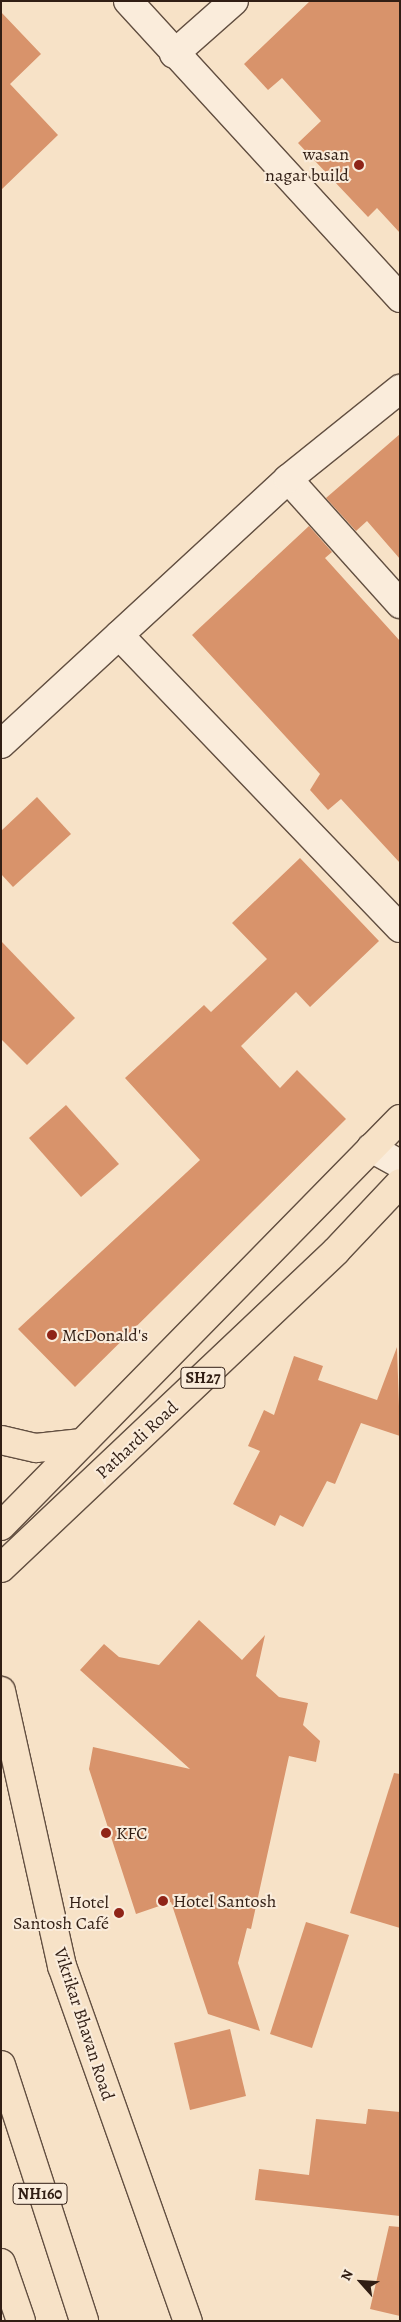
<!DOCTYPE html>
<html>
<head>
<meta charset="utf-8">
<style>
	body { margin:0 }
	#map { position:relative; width:401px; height:2322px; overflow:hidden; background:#f7e2c7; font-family:Alegreya,serif }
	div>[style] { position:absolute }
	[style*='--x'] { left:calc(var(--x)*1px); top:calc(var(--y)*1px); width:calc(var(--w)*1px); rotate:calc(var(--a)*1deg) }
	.building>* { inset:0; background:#d8936b }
	.roads { filter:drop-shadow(1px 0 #624f41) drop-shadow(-1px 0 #624f41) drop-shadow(0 1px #624f41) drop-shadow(0 -1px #624f41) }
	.minor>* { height:28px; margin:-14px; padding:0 14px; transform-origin:14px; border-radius:14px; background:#faecdb }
	.major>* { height:28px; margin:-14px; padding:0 14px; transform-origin:14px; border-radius:14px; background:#f7e2c7 }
	.highway>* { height:28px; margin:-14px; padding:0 14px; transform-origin:14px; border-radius:14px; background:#f7e2c7 }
	.dots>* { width:14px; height:14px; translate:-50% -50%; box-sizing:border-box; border:2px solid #faecdb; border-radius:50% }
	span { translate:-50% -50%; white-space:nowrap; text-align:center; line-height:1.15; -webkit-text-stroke:4px #faecdb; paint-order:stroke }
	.shield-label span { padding:1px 4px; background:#faecdb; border:1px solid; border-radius:4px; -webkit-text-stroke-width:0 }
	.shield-label { font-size:16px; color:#311e14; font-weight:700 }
	.poi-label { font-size:18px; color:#311e14 }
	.right { translate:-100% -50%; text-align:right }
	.left { translate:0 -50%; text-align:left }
	.street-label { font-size:18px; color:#311e14 }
	.frame { position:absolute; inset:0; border:2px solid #311e14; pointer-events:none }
	.north { position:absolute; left:336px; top:2257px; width:50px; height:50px; -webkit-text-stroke:4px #faecdb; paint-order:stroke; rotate:296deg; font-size:14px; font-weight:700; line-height:20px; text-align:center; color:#311e14 }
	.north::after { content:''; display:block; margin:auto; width:18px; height:22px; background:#311e14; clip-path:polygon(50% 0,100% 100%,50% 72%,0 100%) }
</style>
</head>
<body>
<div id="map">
	<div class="building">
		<i style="clip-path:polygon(310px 1px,400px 1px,400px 233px,377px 208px,368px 217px,298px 143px,321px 121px,282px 78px,268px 90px,244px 64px)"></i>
		<i style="clip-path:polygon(1px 12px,41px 54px,10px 84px,58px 135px,1px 190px)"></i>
		<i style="clip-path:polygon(400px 434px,400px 559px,367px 521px,356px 531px,326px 498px)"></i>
		<i style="clip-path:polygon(309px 526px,332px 552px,325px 558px,400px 641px,400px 863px,341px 799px,328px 810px,310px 790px,320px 774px,192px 635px)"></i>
		<i style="clip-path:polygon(37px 797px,71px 834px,13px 887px,1px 874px,1px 831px)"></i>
		<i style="clip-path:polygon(300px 858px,379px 941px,310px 1007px,296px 992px,241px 1046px,280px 1088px,297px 1070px,346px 1119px,75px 1387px,18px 1329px,200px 1160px,125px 1078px,204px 1005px,211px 1012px,267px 959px,232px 923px)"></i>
		<i style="clip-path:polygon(1px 941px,75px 1018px,27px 1065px,1px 1039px)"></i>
		<i style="clip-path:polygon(66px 1105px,119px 1164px,81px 1197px,29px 1138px)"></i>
		<i style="clip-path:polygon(397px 1347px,400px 1436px,361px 1423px,335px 1484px,327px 1481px,303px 1527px,280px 1515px,275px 1526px,233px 1504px,260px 1451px,248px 1446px,264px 1410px,274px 1415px,294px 1356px,323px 1366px,318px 1380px,377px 1400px)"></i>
		<i style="clip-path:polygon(199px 1620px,242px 1660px,265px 1635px,256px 1676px,279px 1697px,308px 1703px,303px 1725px,320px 1741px,316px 1762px,289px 1756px,251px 1929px,247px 1928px,238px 1963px,260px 2031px,208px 2014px,171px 1902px,136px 1914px,89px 1769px,93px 1747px,190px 1769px,80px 1670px,104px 1644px,119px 1657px,159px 1665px)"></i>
		<i style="clip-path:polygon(394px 1773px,400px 1774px,400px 1928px,350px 1913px)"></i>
		<i style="clip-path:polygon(306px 1922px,349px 1935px,312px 2048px,270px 2034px)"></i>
		<i style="clip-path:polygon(230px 2029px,246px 2096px,190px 2110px,174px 2043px)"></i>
		<i style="clip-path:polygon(368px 2109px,400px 2112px,400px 2216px,255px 2200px,259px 2169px,309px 2175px,316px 2119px,366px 2124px)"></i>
		<i style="clip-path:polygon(389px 2226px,400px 2227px,400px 2316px,370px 2309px)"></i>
	</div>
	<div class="roads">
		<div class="minor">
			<i style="--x:128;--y:1;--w:403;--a:47.5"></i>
			<i style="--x:174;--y:54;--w:80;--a:-41.5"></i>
			<i style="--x:288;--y:479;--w:168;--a:48.1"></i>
			<i style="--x:119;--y:635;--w:406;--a:46.2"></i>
			<i style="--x:1;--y:744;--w:391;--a:-42.7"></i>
			<i style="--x:288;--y:479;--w:144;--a:-38.8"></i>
			<i style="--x:371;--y:1148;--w:33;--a:29"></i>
		</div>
		<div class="major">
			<i style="--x:1;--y:1440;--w:36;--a:13"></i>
			<i style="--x:36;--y:1448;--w:46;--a:-6.2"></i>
			<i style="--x:1;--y:1526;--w:570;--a:-45.57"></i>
			<i style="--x:1;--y:1568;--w:461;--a:-43.4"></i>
			<i style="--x:336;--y:1251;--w:93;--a:-46.7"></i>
			<i style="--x:1;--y:1691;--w:282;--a:77.5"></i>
			<i style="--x:62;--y:1966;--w:377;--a:70.5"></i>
		</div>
		<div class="highway">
			<i style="--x:1;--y:2065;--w:269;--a:72"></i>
			<i style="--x:1;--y:2263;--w:61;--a:71"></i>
		</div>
	</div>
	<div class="dots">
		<i style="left:359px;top:165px;background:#8f2418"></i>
		<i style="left:52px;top:1335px;background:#8f2418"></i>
		<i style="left:106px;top:1833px;background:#8f2418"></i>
		<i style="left:163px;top:1901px;background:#8f2418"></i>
		<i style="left:119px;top:1913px;background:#8f2418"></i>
	</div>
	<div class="shield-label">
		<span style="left:203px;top:1378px">SH27</span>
		<span style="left:40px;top:2194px">NH160</span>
	</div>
	<div class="poi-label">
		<span class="right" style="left:349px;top:165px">wasan<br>nagar build</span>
		<span class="left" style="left:62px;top:1335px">McDonald's</span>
		<span class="left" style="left:116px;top:1833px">KFC</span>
		<span class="left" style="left:173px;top:1901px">Hotel Santosh</span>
		<span class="right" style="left:109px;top:1913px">Hotel<br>Santosh Café</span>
	</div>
	<div class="street-label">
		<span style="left:137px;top:1440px;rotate:-43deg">Pathardi Road</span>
		<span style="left:84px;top:2024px;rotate:72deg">Vikrikar Bhavan Road</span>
	</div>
	<div class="frame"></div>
	<div class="north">N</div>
</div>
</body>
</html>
